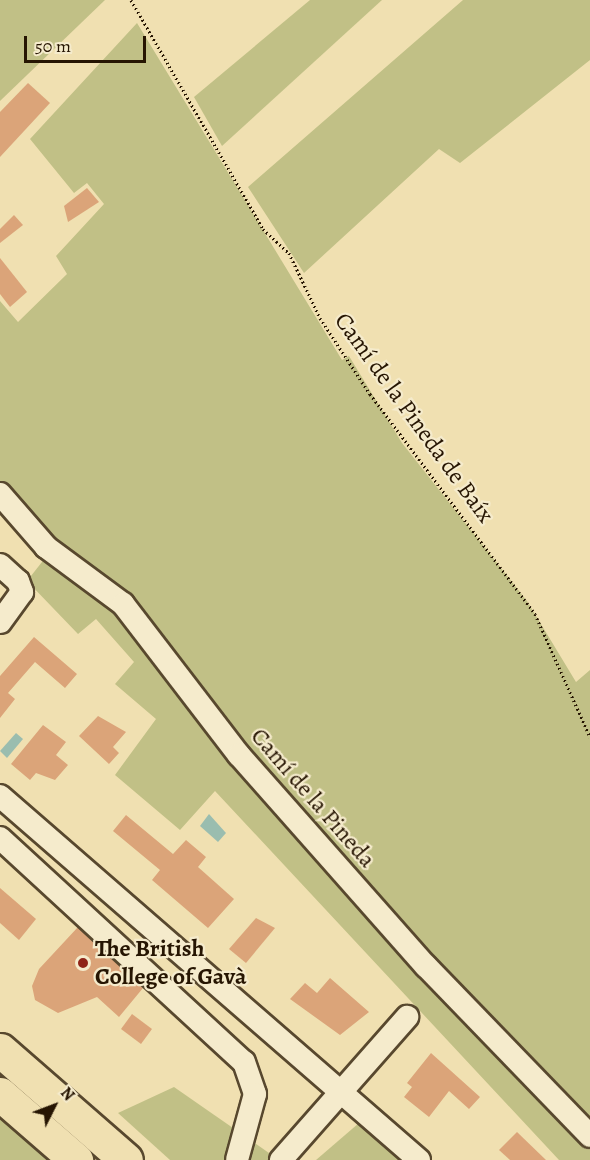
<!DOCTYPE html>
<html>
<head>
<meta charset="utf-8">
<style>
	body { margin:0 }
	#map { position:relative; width:590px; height:1160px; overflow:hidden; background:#f0e0b1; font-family:Alegreya,serif }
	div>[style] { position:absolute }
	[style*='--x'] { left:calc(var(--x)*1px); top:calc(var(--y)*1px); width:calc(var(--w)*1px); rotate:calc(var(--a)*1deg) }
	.green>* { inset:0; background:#c1c086 }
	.water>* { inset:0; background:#9abdaf }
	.building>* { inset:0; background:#dba479 }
	.path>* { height:3px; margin-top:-1.5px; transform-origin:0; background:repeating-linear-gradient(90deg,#261502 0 1.5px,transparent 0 4.5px) }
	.roads { filter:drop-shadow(2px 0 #58482e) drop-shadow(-2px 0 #58482e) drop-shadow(0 2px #58482e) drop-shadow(0 -2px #58482e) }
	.minor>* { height:22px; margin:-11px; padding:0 11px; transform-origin:11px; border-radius:11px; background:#f5ebcc }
	.highway>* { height:33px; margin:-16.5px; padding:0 16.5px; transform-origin:16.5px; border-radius:16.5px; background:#f0e0b1 }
	.dots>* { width:16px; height:16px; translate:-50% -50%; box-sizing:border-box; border:3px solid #f5ebcc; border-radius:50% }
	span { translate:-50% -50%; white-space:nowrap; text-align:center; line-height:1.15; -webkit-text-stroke:4.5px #f5ebcc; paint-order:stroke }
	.street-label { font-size:24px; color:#261502 }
	.poi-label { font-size:24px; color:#261502; font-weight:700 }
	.left { translate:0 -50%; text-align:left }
	.north { position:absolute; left:24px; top:1076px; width:60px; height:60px; -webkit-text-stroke:4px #f5ebcc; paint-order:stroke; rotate:48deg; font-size:16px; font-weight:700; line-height:24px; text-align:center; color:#261502 }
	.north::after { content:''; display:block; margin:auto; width:21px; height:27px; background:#261502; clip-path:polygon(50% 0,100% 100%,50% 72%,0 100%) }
	.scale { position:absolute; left:24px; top:36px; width:122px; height:27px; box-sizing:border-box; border:3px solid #261502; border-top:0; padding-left:8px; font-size:18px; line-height:21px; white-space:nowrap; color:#261502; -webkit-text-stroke:4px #f5ebcc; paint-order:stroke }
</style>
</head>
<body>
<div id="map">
	<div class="green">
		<i style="clip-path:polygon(0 0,105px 0,0 101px)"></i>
		<i style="clip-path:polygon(310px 0,382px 0,222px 146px,194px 97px)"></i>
		<i style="clip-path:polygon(463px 0,590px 0,590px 60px,460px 163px,439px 149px,304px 273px,248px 187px)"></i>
		<i style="clip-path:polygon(137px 23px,342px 360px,349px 356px,402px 443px,527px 601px,576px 682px,590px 670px,590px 1160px,559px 1160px,215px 791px,180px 830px,115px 775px,156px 719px,115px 684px,134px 662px,96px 619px,78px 634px,27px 581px,53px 548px,0 487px,0 301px,18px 322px,67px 274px,56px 256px,104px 204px,87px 183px,74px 193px,30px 139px)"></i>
		<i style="clip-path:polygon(174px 1087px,279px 1160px,170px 1160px,118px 1113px)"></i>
		<i style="clip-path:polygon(0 1110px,59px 1160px,0 1160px)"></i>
		<i style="clip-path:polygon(359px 1123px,403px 1160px,316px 1160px)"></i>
	</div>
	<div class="water">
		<i style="clip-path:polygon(16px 733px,23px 739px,7px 758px,0 751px)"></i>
		<i style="clip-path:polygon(209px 814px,226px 833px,218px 842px,200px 826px)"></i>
	</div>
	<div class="building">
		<i style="clip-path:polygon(28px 83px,50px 103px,0 157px,0 112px)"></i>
		<i style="clip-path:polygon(87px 188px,99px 202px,68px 222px,64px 206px)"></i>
		<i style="clip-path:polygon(14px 215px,23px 225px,0 243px,0 229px)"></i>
		<i style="clip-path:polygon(0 258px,27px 292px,10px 307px,0 294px)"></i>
		<i style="clip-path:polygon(34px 637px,77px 674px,65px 688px,35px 662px,8px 693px,15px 699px,0 718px,0 676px)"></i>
		<i style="clip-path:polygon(98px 716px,126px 732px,113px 747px,119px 753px,109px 764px,79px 736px)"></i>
		<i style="clip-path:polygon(43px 725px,66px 742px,56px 755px,68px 765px,55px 780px,36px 773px,30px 780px,11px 764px)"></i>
		<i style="clip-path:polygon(126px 815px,173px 854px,186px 840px,206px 857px,198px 867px,234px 899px,208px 928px,152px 880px,160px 870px,113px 831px)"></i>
		<i style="clip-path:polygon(0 888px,36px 919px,19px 940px,0 923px)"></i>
		<i style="clip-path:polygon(256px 918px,275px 928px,246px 963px,229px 949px)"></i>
		<i style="clip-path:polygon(78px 927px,143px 988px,119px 1017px,97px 997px,58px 1013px,35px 1000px,32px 986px,39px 969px)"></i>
		<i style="clip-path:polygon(330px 978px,369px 1012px,340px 1035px,290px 999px,305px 983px,317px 993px)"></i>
		<i style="clip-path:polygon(132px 1014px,152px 1029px,141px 1044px,121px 1029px)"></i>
		<i style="clip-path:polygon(431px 1053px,480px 1097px,469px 1109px,449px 1091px,429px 1117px,404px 1097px,412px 1087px,407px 1083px)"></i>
		<i style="clip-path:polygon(517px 1132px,546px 1160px,510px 1160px,499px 1150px)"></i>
	</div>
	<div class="path">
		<i style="--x:131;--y:0;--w:264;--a:60"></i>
		<i style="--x:263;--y:229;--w:35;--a:43"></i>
		<i style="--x:289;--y:253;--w:72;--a:64.5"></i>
		<i style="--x:320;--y:318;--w:91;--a:56.7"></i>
		<i style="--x:370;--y:394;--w:275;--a:53.1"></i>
		<i style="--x:535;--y:614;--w:135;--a:65.9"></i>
	</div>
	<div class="roads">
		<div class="minor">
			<i style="--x:0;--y:494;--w:70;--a:49"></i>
			<i style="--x:46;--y:547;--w:96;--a:36.5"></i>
			<i style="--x:123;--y:604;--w:190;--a:52.5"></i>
			<i style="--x:239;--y:755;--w:282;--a:48.5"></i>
			<i style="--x:426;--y:966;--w:236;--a:46"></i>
			<i style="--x:0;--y:565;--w:24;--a:42"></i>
			<i style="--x:18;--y:581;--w:12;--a:70"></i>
			<i style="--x:22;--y:592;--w:37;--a:126"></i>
			<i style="--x:0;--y:796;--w:555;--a:40.98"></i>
			<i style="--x:0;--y:838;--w:331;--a:42.6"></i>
			<i style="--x:244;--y:1062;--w:34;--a:71"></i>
			<i style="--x:255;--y:1094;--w:68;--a:105.3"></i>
			<i style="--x:281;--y:1160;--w:191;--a:-48.6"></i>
		</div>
		<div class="highway">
			<i style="--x:0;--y:1050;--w:167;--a:41.1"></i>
			<i style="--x:0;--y:1094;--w:101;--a:41"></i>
		</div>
	</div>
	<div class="dots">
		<i style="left:83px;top:963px;background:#8f2418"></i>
	</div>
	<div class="street-label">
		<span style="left:414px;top:418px;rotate:54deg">Camí de la Pineda de Baíx</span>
		<span style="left:313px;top:798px;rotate:49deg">Camí de la Pineda</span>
	</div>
	<div class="poi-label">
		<span class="left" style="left:95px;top:963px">The British<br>College of Gavà</span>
	</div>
	<div class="north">N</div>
	<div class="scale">50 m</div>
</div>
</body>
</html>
